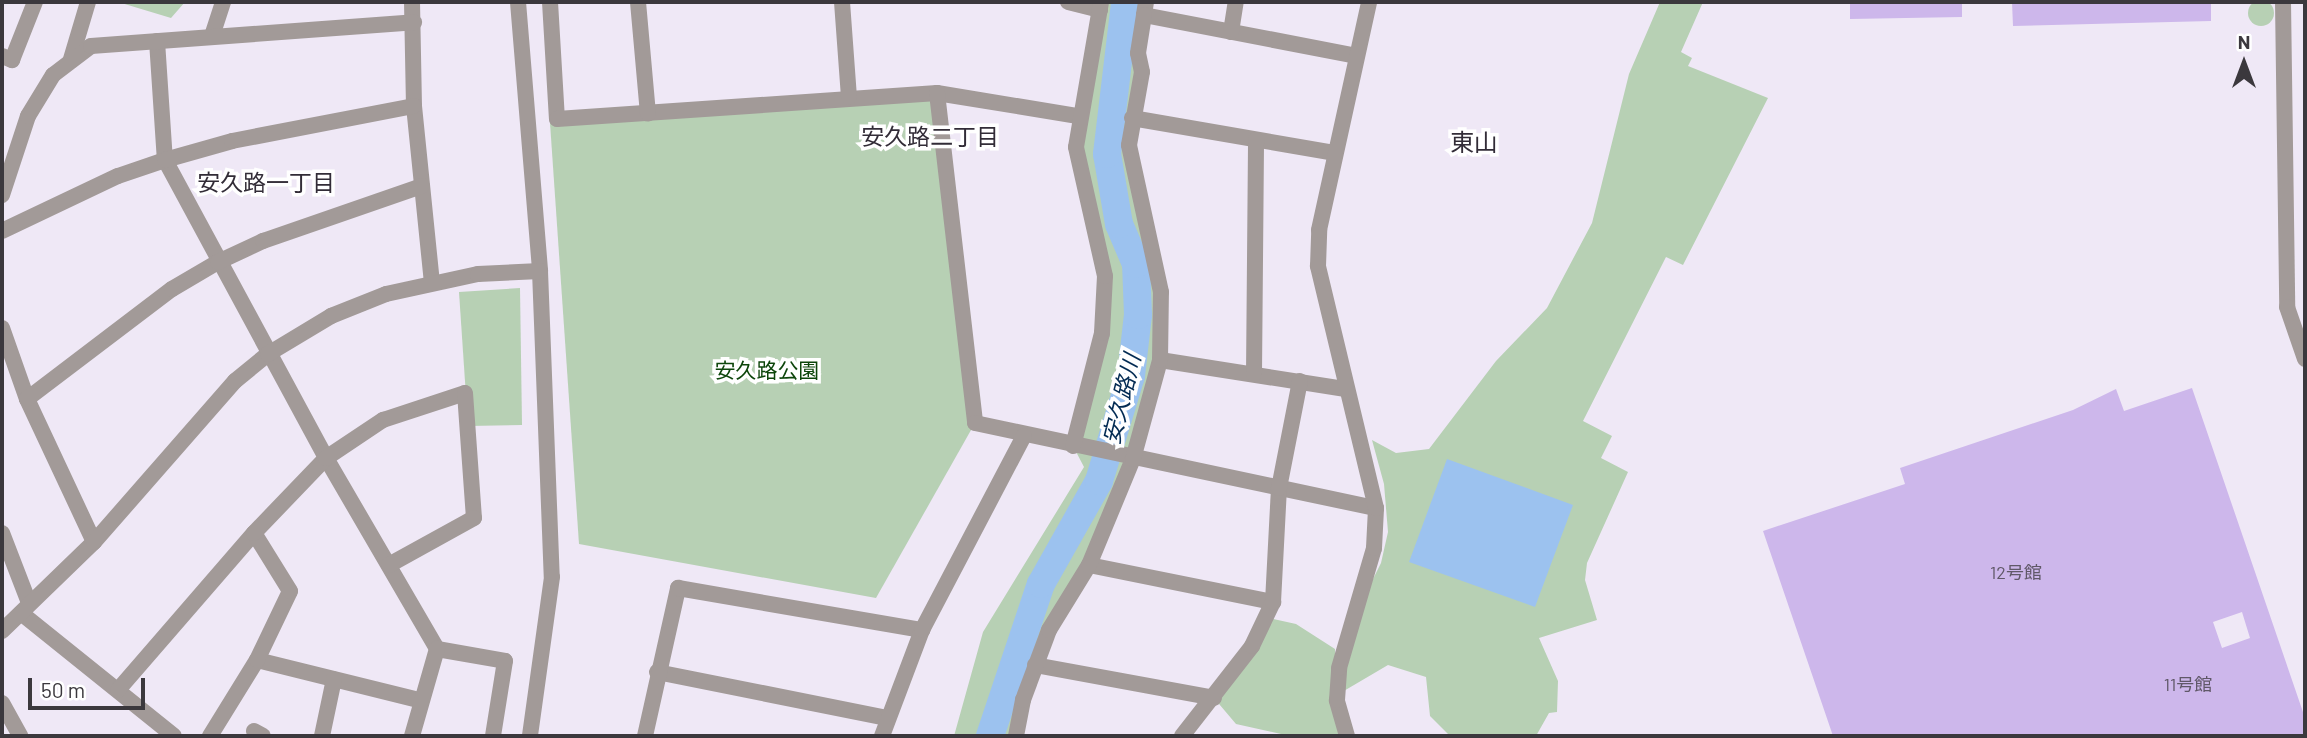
<!DOCTYPE html>
<html>
<head>
<meta charset="utf-8">
<style>
	body { margin:0 }
	#map { position:relative; width:2307px; height:738px; overflow:hidden; background:#efe8f6; font-family:Barlow,"Noto Sans JP",sans-serif }
	div>[style] { position:absolute }
	[style*='--x'] { left:calc(var(--x)*1px); top:calc(var(--y)*1px); width:calc(var(--w)*1px); rotate:calc(var(--a)*1deg) }
	.green>* { inset:0; background:#b7d0b4 }
	.round { border-radius:50% }
	.water>* { inset:0; background:#9cc2ef }
	.river>* { height:28px; margin:-14px; padding:0 14px; transform-origin:14px; border-radius:14px; background:#9cc2ef }
	.building>* { inset:0; background:#cdb7eb }
	.minor>* { height:16px; margin:-8px; padding:0 8px; transform-origin:8px; border-radius:8px; background:#a29a98 }
	span { translate:-50% -50%; white-space:nowrap; text-align:center; line-height:1.15; -webkit-text-stroke:7px #fff; paint-order:stroke }
	.number-label { font-size:18px; color:#605868 }
	.number-label span { -webkit-text-stroke-width:0 }
	.park-label { font-size:21px; color:#0d460b }
	.neighbourhood-label { font-size:23px; color:#322c37 }
	.water-label { font-size:23px; color:#032b53; font-style:italic }
	.quarter-label { font-size:24px; color:#322c37 }
	.frame { position:absolute; inset:0; border:4px solid #3b383d; pointer-events:none }
	.north { position:absolute; left:2209px; top:28px; width:70px; height:70px; -webkit-text-stroke:5px #fff; paint-order:stroke; rotate:0deg; font-size:19px; font-weight:700; line-height:28px; text-align:center; color:#3b383d }
	.north::after { content:''; display:block; margin:auto; width:24px; height:32px; background:#3b383d; clip-path:polygon(50% 0,100% 100%,50% 72%,0 100%) }
	.scale { position:absolute; left:28px; top:678px; width:117px; height:32px; box-sizing:border-box; border:4px solid #3b383d; border-top:0; padding-left:9px; font-size:21px; line-height:24px; white-space:nowrap; color:#3b383d; -webkit-text-stroke:5px #fff; paint-order:stroke }
</style>
</head>
<body>
<div id="map">
	<div class="green">
		<i class="round" style="left:2248px;top:0;width:26px;height:26px"></i>
		<i style="clip-path:polygon(118px 2px,185px 2px,171px 18px)"></i>
		<i style="clip-path:polygon(1102px 2px,1147px 2px,1130px 153px,1152px 253px,1160px 360px,1125px 478px,1037px 653px,1012px 736px,954px 736px,983px 632px,1084px 467px,1073px 446px,1105px 276px,1076px 140px)"></i>
		<i style="clip-path:polygon(1660px 2px,1703px 2px,1681px 52px,1692px 58px,1688px 66px,1768px 98px,1683px 265px,1666px 257px,1583px 421px,1612px 436px,1601px 458px,1628px 472px,1587px 563px,1585px 580px,1597px 620px,1539px 638px,1558px 681px,1557px 712px,1549px 713px,1536px 736px,1450px 736px,1430px 716px,1426px 677px,1388px 665px,1337px 695px,1348px 736px,1290px 736px,1236px 724px,1214px 698px,1265px 617px,1296px 624px,1335px 649px,1336px 691px,1353px 619px,1381px 563px,1388px 532px,1384px 484px,1372px 440px,1396px 453px,1429px 449px,1496px 361px,1547px 308px,1592px 223px,1629px 74px)"></i>
		<i style="clip-path:polygon(937px 93px,975px 423px,876px 598px,579px 544px,550px 123px)"></i>
		<i style="clip-path:polygon(520px 288px,522px 425px,468px 426px,459px 292px)"></i>
	</div>
	<div class="water">
		<i style="clip-path:polygon(1447px 459px,1573px 505px,1535px 607px,1409px 562px)"></i>
	</div>
	<div class="river">
		<i style="--x:990;--y:736;--w:160;--a:-71.5"></i>
		<i style="--x:1041;--y:584;--w:118;--a:-60.6"></i>
		<i style="--x:1099;--y:481;--w:110;--a:-73.1"></i>
		<i style="--x:1131;--y:376;--w:61;--a:-83.5"></i>
		<i style="--x:1138;--y:315;--w:51;--a:-92.2"></i>
		<i style="--x:1136;--y:264;--w:43;--a:-113"></i>
		<i style="--x:1119;--y:224;--w:71;--a:-99.7"></i>
		<i style="--x:1107;--y:154;--w:153;--a:-83.2"></i>
	</div>
	<div class="building">
		<i style="clip-path:polygon(1850px 2px,1962px 2px,1962px 17px,1850px 19px)"></i>
		<i style="clip-path:polygon(2012px 2px,2211px 2px,2211px 21px,2013px 26px)"></i>
		<i style="clip-path:polygon(evenodd,2192px 388px,2305px 718px,2305px 736px,1833px 736px,1763px 531px,1905px 484px,1900px 468px,2073px 410px,2116px 389px,2124px 411px,2192px 388px,2242px 612px,2250px 638px,2222px 648px,2213px 622px,2242px 612px)"></i>
	</div>
	<div class="minor">
		<i style="--x:412;--y:2;--w:104;--a:88.9"></i>
		<i style="--x:414;--y:106;--w:177;--a:84.2"></i>
		<i style="--x:518;--y:2;--w:270;--a:85.3"></i>
		<i style="--x:540;--y:271;--w:306;--a:87.8"></i>
		<i style="--x:552;--y:577;--w:161;--a:97.9"></i>
		<i style="--x:550;--y:2;--w:117;--a:86.6"></i>
		<i style="--x:557;--y:119;--w:381;--a:-3.9"></i>
		<i style="--x:937;--y:93;--w:143;--a:9.3"></i>
		<i style="--x:638;--y:2;--w:112;--a:84.9"></i>
		<i style="--x:842;--y:2;--w:95;--a:85.8"></i>
		<i style="--x:1068;--y:2;--w:33;--a:14"></i>
		<i style="--x:1146;--y:2;--w:13;--a:99"></i>
		<i style="--x:1144;--y:15;--w:216;--a:10.9"></i>
		<i style="--x:2283;--y:2;--w:305;--a:89.2"></i>
		<i style="--x:2287;--y:307;--w:55;--a:70.9"></i>
		<i style="--x:1231;--y:32;--w:30;--a:-81"></i>
		<i style="--x:212;--y:36;--w:36;--a:-72"></i>
		<i style="--x:157;--y:41;--w:119;--a:86.2"></i>
		<i style="--x:165;--y:160;--w:339;--a:61.6"></i>
		<i style="--x:326;--y:458;--w:221;--a:59.8"></i>
		<i style="--x:437;--y:649;--w:69;--a:10"></i>
		<i style="--x:505;--y:661;--w:76;--a:99.1"></i>
		<i style="--x:2;--y:56;--w:11;--a:22"></i>
		<i style="--x:12;--y:60;--w:62;--a:-68.4"></i>
		<i style="--x:71;--y:59;--w:59;--a:-73.4"></i>
		<i style="--x:937;--y:93;--w:332;--a:83.4"></i>
		<i style="--x:975;--y:423;--w:410;--a:12"></i>
		<i style="--x:1132;--y:118;--w:205;--a:9.8"></i>
		<i style="--x:2;--y:195;--w:83;--a:-71.8"></i>
		<i style="--x:28;--y:116;--w:48;--a:-58.6"></i>
		<i style="--x:53;--y:75;--w:48;--a:-37.3"></i>
		<i style="--x:91;--y:46;--w:324;--a:-4.2"></i>
		<i style="--x:2;--y:231;--w:128;--a:-25.4"></i>
		<i style="--x:118;--y:176;--w:50;--a:-18.8"></i>
		<i style="--x:165;--y:160;--w:70;--a:-15.8"></i>
		<i style="--x:232;--y:141;--w:185;--a:-10.9"></i>
		<i style="--x:2;--y:328;--w:75;--a:70.6"></i>
		<i style="--x:27;--y:399;--w:158;--a:64.9"></i>
		<i style="--x:1160;--y:360;--w:188;--a:8.9"></i>
		<i style="--x:1254;--y:374;--w:234;--a:-89.5"></i>
		<i style="--x:27;--y:399;--w:182;--a:-37.2"></i>
		<i style="--x:172;--y:289;--w:53;--a:-30.4"></i>
		<i style="--x:218;--y:262;--w:50;--a:-25"></i>
		<i style="--x:263;--y:241;--w:168;--a:-19.1"></i>
		<i style="--x:1073;--y:446;--w:117;--a:-75.6"></i>
		<i style="--x:1102;--y:333;--w:57;--a:-87"></i>
		<i style="--x:1105;--y:276;--w:132;--a:-102.7"></i>
		<i style="--x:1076;--y:147;--w:147;--a:-80.2"></i>
		<i style="--x:2;--y:533;--w:75;--a:68.9"></i>
		<i style="--x:1089;--y:565;--w:188;--a:11.4"></i>
		<i style="--x:21;--y:613;--w:196;--a:38.8"></i>
		<i style="--x:2;--y:631;--w:128;--a:-44.1"></i>
		<i style="--x:94;--y:542;--w:214;--a:-48.8"></i>
		<i style="--x:235;--y:381;--w:43;--a:-39.3"></i>
		<i style="--x:268;--y:354;--w:74;--a:-31.1"></i>
		<i style="--x:331;--y:316;--w:59;--a:-21.8"></i>
		<i style="--x:386;--y:294;--w:94;--a:-12.3"></i>
		<i style="--x:478;--y:274;--w:62;--a:-2.8"></i>
		<i style="--x:257;--y:660;--w:167;--a:13.9"></i>
		<i style="--x:1035;--y:665;--w:182;--a:10.4"></i>
		<i style="--x:657;--y:672;--w:235;--a:11.3"></i>
		<i style="--x:118;--y:690;--w:208;--a:-49.1"></i>
		<i style="--x:2;--y:703;--w:38;--a:61"></i>
		<i style="--x:254;--y:731;--w:10;--a:29"></i>
		<i style="--x:210;--y:736;--w:89;--a:-58.3"></i>
		<i style="--x:257;--y:660;--w:76;--a:-64.4"></i>
		<i style="--x:290;--y:591;--w:68;--a:-121.8"></i>
		<i style="--x:254;--y:533;--w:104;--a:-46.2"></i>
		<i style="--x:326;--y:458;--w:69;--a:-33.7"></i>
		<i style="--x:383;--y:420;--w:86;--a:-18.2"></i>
		<i style="--x:465;--y:393;--w:125;--a:85.9"></i>
		<i style="--x:474;--y:518;--w:97;--a:151.1"></i>
		<i style="--x:322;--y:736;--w:58;--a:-78.1"></i>
		<i style="--x:412;--y:736;--w:91;--a:-74"></i>
		<i style="--x:645;--y:736;--w:152;--a:-77.4"></i>
		<i style="--x:678;--y:588;--w:248;--a:9.8"></i>
		<i style="--x:882;--y:736;--w:113;--a:-69.3"></i>
		<i style="--x:922;--y:630;--w:219;--a:-62.3"></i>
		<i style="--x:1016;--y:736;--w:37;--a:-79"></i>
		<i style="--x:1023;--y:700;--w:75;--a:-69.6"></i>
		<i style="--x:1049;--y:630;--w:76;--a:-58.4"></i>
		<i style="--x:1089;--y:565;--w:115;--a:-67.5"></i>
		<i style="--x:1133;--y:459;--w:103;--a:-74.7"></i>
		<i style="--x:1160;--y:360;--w:68;--a:-89.2"></i>
		<i style="--x:1161;--y:292;--w:150;--a:-102.3"></i>
		<i style="--x:1129;--y:145;--w:74;--a:-79.9"></i>
		<i style="--x:1142;--y:72;--w:19;--a:-102"></i>
		<i style="--x:1138;--y:53;--w:38;--a:-81"></i>
		<i style="--x:1182;--y:736;--w:114;--a:-52.1"></i>
		<i style="--x:1252;--y:646;--w:49;--a:-64.5"></i>
		<i style="--x:1273;--y:602;--w:114;--a:-87"></i>
		<i style="--x:1279;--y:488;--w:109;--a:-78.9"></i>
		<i style="--x:1347;--y:736;--w:37;--a:-106"></i>
		<i style="--x:1337;--y:700;--w:32;--a:-86"></i>
		<i style="--x:1339;--y:668;--w:125;--a:-73.7"></i>
		<i style="--x:1374;--y:548;--w:40;--a:-87.1"></i>
		<i style="--x:1376;--y:508;--w:249;--a:-103.5"></i>
		<i style="--x:1318;--y:266;--w:36;--a:-88"></i>
		<i style="--x:1319;--y:230;--w:233;--a:-77.6"></i>
	</div>
	<div class="number-label">
		<span style="left:2016px;top:572px">12号館</span>
		<span style="left:2188px;top:684px">11号館</span>
	</div>
	<div class="park-label">
		<span style="left:767px;top:370px">安久路公園</span>
	</div>
	<div class="neighbourhood-label">
		<span style="left:930px;top:136px">安久路二丁目</span>
		<span style="left:266px;top:182px">安久路一丁目</span>
	</div>
	<div class="water-label">
		<span style="left:1121px;top:399px;rotate:-76deg">安久路川</span>
	</div>
	<div class="quarter-label">
		<span style="left:1474px;top:142px">東山</span>
	</div>
	<div class="frame"></div>
	<div class="north">N</div>
	<div class="scale">50 m</div>
</div>
</body>
</html>
